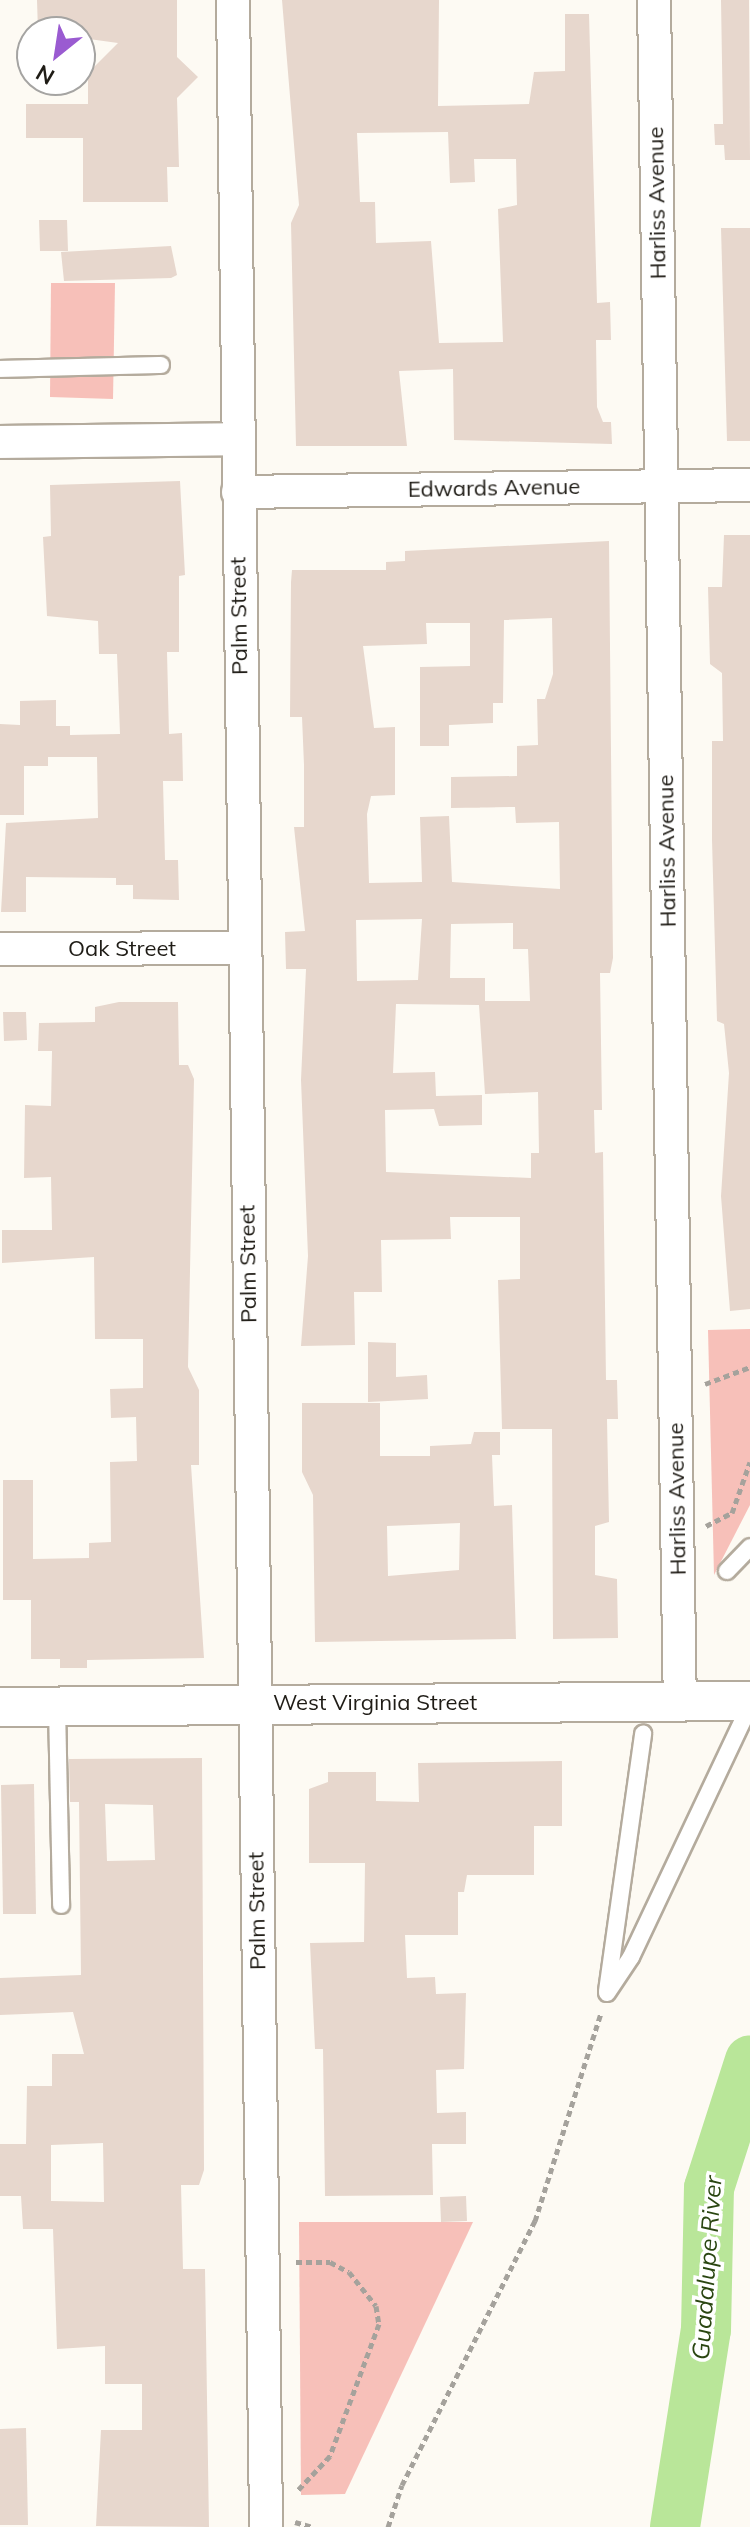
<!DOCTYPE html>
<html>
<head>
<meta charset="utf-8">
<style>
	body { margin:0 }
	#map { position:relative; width:750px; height:2527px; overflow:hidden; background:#fdfaf3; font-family:Mulish,sans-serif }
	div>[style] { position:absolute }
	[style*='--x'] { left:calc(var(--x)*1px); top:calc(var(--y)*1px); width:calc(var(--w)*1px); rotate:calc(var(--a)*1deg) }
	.green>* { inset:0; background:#f7c0b9 }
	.river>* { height:50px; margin:-25px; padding:0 25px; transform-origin:25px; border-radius:25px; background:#b9e699 }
	.building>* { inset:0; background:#e7d7cd }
	.path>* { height:5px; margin-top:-2.5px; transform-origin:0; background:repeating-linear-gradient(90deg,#a5a29c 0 6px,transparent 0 10px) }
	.roads { filter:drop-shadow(2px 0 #b4ab9d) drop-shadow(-2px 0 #b4ab9d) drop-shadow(0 2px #b4ab9d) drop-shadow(0 -2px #b4ab9d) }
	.service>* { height:16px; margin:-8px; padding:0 8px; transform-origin:8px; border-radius:8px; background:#fff }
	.minor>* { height:32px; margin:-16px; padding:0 16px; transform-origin:16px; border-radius:16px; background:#fff }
	.tertiary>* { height:38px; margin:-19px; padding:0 19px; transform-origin:19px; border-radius:19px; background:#fff }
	span { translate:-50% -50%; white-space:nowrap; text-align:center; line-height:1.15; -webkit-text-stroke:7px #fff; paint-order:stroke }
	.street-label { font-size:22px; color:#1f1c16 }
	.water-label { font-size:24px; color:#2a4611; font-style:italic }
	.north { position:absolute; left:16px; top:16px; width:80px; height:80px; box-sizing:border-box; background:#fff; border:2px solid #a5a4a2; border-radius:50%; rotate:210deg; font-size:22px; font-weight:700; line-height:32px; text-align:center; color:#1f1c16 }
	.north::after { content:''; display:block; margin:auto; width:28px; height:36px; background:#9a5bd1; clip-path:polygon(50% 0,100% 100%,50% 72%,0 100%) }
</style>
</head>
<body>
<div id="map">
	<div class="green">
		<i style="clip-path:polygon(51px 283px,115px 283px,113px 399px,50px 397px)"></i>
		<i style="clip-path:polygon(750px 1329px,750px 1505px,714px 1575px,708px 1330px)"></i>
		<i style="clip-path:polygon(299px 2222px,473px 2222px,345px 2494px,301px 2495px)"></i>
	</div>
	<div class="river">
		<i style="--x:675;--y:2527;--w:199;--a:-81.1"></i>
		<i style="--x:706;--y:2330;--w:142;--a:-88.8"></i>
		<i style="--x:709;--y:2188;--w:134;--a:-72.2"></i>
	</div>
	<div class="building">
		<i style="clip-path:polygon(37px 0,177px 0,177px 57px,198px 77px,177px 98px,179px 167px,167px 167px,168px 202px,83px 202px,83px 138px,26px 138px,26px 104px,88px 104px,88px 73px,118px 43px,38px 32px)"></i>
		<i style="clip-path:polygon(evenodd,282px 0,439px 0,438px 106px,529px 104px,534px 72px,565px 71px,565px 14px,589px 14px,597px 303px,610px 302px,611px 340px,596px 340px,597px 407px,603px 422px,611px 422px,612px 444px,454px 440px,453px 369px,399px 371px,407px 446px,296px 446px,291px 223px,299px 205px,282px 0,448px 132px,450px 183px,475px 182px,474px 159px,516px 159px,517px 205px,498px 209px,503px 342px,439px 343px,431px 241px,376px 243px,375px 202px,360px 202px,357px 133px,448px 132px)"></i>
		<i style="clip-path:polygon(721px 0,749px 0,750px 160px,725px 160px,724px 145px,715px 145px,714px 124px,723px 124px)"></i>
		<i style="clip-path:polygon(39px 220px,67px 220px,68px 251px,40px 251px)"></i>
		<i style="clip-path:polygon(721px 228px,750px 228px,750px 441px,727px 441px)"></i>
		<i style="clip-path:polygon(171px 246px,177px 275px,171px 278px,64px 281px,61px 252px)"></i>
		<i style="clip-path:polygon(180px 481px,185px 575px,179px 576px,179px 652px,167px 652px,169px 734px,182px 733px,183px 781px,163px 781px,165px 860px,178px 860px,179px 900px,133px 899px,133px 885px,116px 885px,116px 878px,26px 877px,26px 912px,1px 912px,6px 823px,98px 818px,97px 757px,48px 757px,48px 766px,24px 766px,24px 815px,0 815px,0 724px,20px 725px,20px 701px,56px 700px,56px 726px,70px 726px,70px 735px,120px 734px,117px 654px,99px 654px,98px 621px,47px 616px,43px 537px,51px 536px,50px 485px)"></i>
		<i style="clip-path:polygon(724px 535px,750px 535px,750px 1309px,730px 1311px,721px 1196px,729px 1073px,724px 1024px,717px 1021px,712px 840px,712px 741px,723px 741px,722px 673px,710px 664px,708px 587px,722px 587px)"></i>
		<i style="clip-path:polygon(evenodd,609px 541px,613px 958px,610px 973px,600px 973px,602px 1110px,594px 1110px,595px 1153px,603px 1152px,606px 1380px,617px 1380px,618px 1419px,607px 1419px,609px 1522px,595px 1526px,595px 1575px,617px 1579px,618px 1638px,553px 1639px,552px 1429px,502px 1429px,498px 1280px,520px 1279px,520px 1217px,450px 1217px,451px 1239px,381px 1240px,382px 1292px,354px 1292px,355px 1345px,301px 1346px,308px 1256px,301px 1080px,306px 969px,286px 969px,285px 932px,305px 931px,294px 827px,304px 827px,304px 765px,302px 717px,290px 717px,291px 582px,292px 570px,386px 570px,386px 562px,405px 561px,405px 551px,609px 541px,552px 618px,553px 674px,545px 699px,537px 699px,538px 745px,517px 746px,517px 776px,451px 777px,451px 808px,515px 807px,516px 823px,559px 822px,560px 889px,452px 882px,449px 816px,420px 817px,422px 882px,369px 883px,367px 814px,371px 796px,395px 795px,395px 727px,374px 728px,363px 646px,427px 644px,426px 623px,470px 623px,470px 666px,420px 667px,420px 746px,449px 746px,449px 725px,493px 723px,493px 703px,503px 703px,504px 620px,552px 618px,609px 541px,422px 919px,418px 980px,357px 981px,356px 920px,422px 919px,609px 541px,513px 923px,513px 949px,528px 949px,530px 1001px,485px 1001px,485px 978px,450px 978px,451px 924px,513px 923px,609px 541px,396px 1004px,479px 1005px,485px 1094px,538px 1092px,539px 1153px,531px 1153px,531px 1178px,386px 1172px,385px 1110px,434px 1109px,439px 1126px,482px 1125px,482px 1095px,436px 1096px,435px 1072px,393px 1073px,396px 1004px)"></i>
		<i style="clip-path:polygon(119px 1002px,178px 1002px,179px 1065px,188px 1065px,194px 1079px,188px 1367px,199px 1390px,199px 1465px,191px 1465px,204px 1658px,87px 1660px,87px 1668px,60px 1668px,60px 1659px,31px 1659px,31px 1600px,3px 1600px,3px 1480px,33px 1480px,33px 1559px,89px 1558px,89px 1543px,111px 1542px,110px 1462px,137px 1461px,136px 1417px,111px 1418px,110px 1389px,143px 1388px,143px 1339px,95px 1339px,94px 1257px,2px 1263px,2px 1230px,52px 1230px,51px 1177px,24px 1178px,25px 1105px,51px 1106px,52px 1051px,38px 1051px,39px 1023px,95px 1022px,95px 1007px)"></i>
		<i style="clip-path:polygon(3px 1012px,26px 1012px,27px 1040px,4px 1041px)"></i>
		<i style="clip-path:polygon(368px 1342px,396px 1343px,396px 1377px,427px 1375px,428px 1399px,368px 1402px)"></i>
		<i style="clip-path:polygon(evenodd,302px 1403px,380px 1403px,380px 1456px,430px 1456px,430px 1446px,471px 1444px,474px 1432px,500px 1432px,500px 1455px,492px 1455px,494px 1506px,512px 1505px,516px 1639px,315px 1642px,313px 1495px,302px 1472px,302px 1403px,460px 1523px,459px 1570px,388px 1576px,387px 1526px,460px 1523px)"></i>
		<i style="clip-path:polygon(evenodd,202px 1758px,204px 2170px,199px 2185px,181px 2185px,183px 2269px,205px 2269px,209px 2527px,96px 2526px,101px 2430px,142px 2430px,142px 2384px,105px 2384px,105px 2346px,57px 2349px,53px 2229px,23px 2229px,21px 2196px,0 2196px,0 2144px,26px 2144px,27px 2086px,52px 2086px,52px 2054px,84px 2054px,73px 2012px,0 2015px,0 1978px,81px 1975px,79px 1802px,70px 1802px,69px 1759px,202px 1758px,105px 1804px,153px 1805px,155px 1860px,107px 1861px,105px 1804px,202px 1758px,103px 2143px,104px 2202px,51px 2201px,51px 2145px,103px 2143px)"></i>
		<i style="clip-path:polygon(562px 1761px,562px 1826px,534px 1826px,534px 1875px,467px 1875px,464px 1892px,458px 1892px,458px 1935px,405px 1935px,407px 1978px,435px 1977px,436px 1994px,466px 1993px,464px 2069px,436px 2070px,437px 2113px,466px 2112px,466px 2144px,432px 2144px,433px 2195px,325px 2196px,323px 2049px,315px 2049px,310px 1943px,364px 1942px,365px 1863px,309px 1863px,309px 1789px,328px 1782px,328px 1772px,376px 1772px,376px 1801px,419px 1802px,418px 1763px)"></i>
		<i style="clip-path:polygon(34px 1784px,36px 1914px,3px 1914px,1px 1785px)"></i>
		<i style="clip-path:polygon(466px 2196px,467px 2221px,441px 2222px,440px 2197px)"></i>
		<i style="clip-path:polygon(26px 2428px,28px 2525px,0 2525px,0 2429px)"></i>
	</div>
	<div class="path">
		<i style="--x:705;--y:1384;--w:48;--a:-20.7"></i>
		<i style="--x:706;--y:1526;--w:29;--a:-27"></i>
		<i style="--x:732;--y:1513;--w:54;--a:-70.6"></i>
		<i style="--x:296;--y:2262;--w:34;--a:0"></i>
		<i style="--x:330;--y:2262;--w:21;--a:28"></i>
		<i style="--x:349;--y:2272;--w:43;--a:51.5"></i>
		<i style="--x:376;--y:2306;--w:18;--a:81"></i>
		<i style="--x:379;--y:2324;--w:141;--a:110.4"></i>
		<i style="--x:330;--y:2456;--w:47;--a:133.3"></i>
		<i style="--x:295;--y:2522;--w:19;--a:16"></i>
		<i style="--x:388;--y:2527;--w:44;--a:-71.6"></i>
		<i style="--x:402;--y:2485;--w:296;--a:-63.3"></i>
		<i style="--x:535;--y:2221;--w:218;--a:-72.4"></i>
	</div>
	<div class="roads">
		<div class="service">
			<i style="--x:0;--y:369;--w:161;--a:-1.4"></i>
			<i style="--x:727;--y:1571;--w:33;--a:-46"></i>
			<i style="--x:57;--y:1707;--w:198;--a:88.8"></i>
			<i style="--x:607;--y:1991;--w:260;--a:-82"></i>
			<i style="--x:607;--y:1993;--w:43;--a:-56.3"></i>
			<i style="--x:631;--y:1957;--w:279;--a:-64.7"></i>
		</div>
		<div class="minor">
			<i style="--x:233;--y:0;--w:2527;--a:89.25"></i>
			<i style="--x:654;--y:0;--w:1703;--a:89.13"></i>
			<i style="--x:0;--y:442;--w:238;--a:-0.7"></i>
			<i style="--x:238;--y:492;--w:512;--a:-0.78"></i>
			<i style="--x:0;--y:949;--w:243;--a:-0.2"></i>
		</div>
		<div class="tertiary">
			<i style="--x:0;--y:1707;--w:750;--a:-0.46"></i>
		</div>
	</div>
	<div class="street-label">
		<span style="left:657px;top:203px;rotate:-91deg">Harliss Avenue</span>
		<span style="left:494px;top:488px;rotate:-1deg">Edwards Avenue</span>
		<span style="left:239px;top:616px;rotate:-91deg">Palm Street</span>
		<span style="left:667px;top:851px;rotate:-91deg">Harliss Avenue</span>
		<span style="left:122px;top:949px">Oak Street</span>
		<span style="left:248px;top:1264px;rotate:-91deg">Palm Street</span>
		<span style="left:677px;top:1499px;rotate:-91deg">Harliss Avenue</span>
		<span style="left:375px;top:1703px">West Virginia Street</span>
		<span style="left:257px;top:1911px;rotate:-91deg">Palm Street</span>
	</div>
	<div class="water-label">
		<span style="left:707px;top:2268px;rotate:-86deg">Guadalupe River</span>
	</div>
	<div class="north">N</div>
</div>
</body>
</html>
